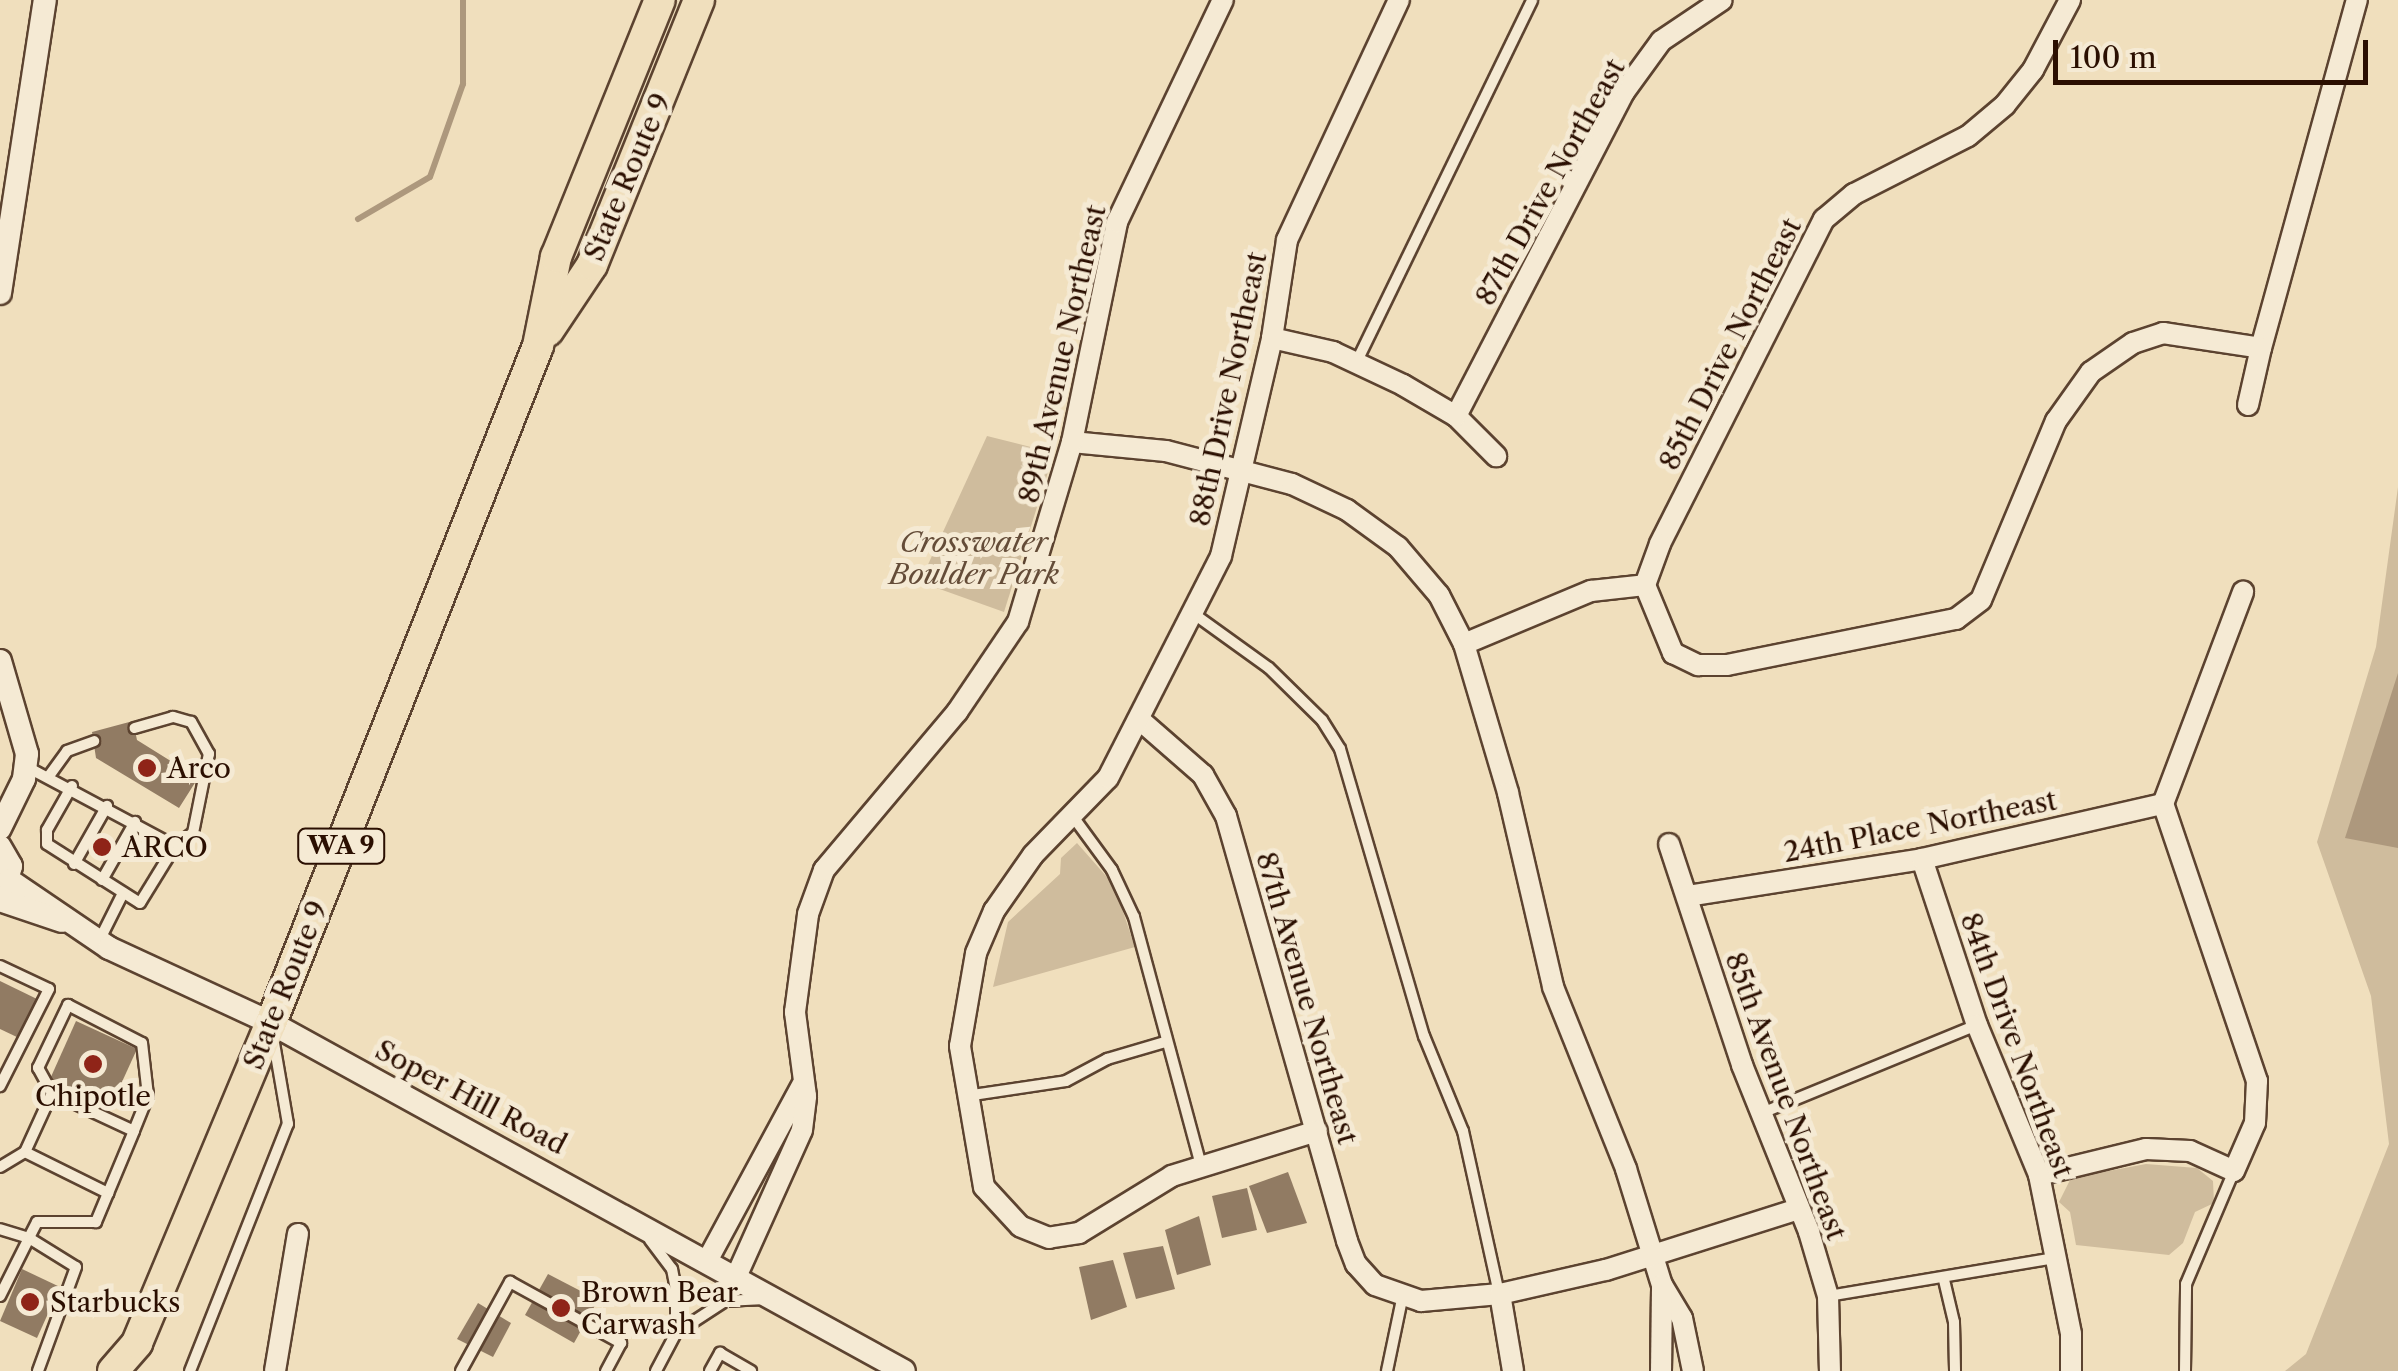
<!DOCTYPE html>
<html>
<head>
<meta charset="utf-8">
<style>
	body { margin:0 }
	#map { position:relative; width:2398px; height:1371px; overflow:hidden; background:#f0dfbd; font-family:"Libre Caslon Text",serif }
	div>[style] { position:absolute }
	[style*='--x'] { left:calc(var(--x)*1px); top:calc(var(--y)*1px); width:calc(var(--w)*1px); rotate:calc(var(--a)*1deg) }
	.green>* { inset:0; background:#cfbc9d }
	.water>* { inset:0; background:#ad987d }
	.stream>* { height:6px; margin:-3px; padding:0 3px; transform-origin:3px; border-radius:3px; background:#ad987d }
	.building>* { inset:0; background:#917b63 }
	.roads { filter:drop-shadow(2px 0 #5c4330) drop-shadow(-2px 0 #5c4330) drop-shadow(0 2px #5c4330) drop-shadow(0 -2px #5c4330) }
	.service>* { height:10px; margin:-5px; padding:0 5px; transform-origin:5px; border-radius:5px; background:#f5ead4 }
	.minor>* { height:20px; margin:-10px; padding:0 10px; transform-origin:10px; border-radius:10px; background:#f5ead4 }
	.tertiary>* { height:22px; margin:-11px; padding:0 11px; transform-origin:11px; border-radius:11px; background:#f5ead4 }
	.primary>* { height:30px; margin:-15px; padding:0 15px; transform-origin:15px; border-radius:15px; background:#f0dfbd }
	.dots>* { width:28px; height:28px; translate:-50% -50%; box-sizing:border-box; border:5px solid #f5ead4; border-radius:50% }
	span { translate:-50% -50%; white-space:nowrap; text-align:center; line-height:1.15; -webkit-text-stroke:10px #f5ead4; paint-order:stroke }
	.shield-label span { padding:2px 8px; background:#f5ead4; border:2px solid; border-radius:8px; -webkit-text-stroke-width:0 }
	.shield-label { font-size:25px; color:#2b0f01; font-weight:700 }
	.street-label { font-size:28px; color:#2b0f01 }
	.park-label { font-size:28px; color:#644c38; font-style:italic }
	.poi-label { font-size:28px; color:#2b0f01 }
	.left { translate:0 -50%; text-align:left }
	.scale { position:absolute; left:2053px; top:40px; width:315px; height:45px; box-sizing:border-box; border:5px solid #2b0f01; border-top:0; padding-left:12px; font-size:30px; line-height:35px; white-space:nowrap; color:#2b0f01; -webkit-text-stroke:8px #f5ead4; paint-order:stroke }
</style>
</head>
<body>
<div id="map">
	<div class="green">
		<i style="clip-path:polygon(987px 436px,1054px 453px,1004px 612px,920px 582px)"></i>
		<i style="clip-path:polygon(2398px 487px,2398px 1371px,2285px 1371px,2306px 1354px,2389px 1144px,2371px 996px,2317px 842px,2376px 647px)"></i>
		<i style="clip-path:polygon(1077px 843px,1114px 885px,1135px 947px,993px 987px,1008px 922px,1060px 874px,1061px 858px)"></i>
		<i style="clip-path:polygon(2146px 1164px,2197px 1168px,2213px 1181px,2214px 1203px,2195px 1212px,2183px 1243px,2169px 1255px,2076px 1245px,2070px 1212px,2059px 1202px,2071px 1178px)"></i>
	</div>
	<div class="water">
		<i style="clip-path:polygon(2398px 673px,2398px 848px,2345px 838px)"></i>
	</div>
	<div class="stream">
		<i style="--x:358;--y:219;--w:83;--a:-30.3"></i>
		<i style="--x:430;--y:177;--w:99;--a:-70.5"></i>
		<i style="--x:463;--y:84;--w:84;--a:-90"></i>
	</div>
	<div class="building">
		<i style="clip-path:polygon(133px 721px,137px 740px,198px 778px,179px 808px,96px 758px,92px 732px)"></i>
		<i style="clip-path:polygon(0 981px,37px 999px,19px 1038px,0 1029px)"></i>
		<i style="clip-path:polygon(76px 1021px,137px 1049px,111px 1106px,50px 1079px)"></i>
		<i style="clip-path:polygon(1288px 1172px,1307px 1223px,1267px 1233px,1249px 1186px)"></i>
		<i style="clip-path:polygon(1247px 1188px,1257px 1230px,1222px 1238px,1212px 1196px)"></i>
		<i style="clip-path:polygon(1199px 1216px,1211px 1265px,1177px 1275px,1165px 1230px)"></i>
		<i style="clip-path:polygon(1163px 1246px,1175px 1289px,1136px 1299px,1123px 1253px)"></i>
		<i style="clip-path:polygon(1113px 1260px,1127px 1307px,1091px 1320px,1079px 1267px)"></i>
		<i style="clip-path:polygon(22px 1269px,60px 1287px,37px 1338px,0 1321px)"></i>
		<i style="clip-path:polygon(548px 1274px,598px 1300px,574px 1343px,525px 1315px)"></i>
		<i style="clip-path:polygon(478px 1303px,511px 1323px,493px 1357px,457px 1339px)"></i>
	</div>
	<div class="roads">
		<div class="service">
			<i style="--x:1357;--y:361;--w:401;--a:-64.1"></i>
			<i style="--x:1194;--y:614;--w:92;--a:35.8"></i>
			<i style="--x:1269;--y:668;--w:74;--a:44.5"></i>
			<i style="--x:1322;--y:720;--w:34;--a:58"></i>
			<i style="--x:1340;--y:749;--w:299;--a:73.7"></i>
			<i style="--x:1424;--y:1036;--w:103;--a:67.7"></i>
			<i style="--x:1463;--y:1131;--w:166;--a:77.5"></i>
			<i style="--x:27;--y:767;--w:168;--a:28.1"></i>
			<i style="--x:49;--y:776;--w:31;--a:-54"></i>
			<i style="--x:67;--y:751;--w:29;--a:-20"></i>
			<i style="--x:72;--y:786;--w:51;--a:119.6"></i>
			<i style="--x:47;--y:830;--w:14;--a:90"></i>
			<i style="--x:47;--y:844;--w:110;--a:32.4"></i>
			<i style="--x:140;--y:903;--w:67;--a:-58.4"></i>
			<i style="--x:175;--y:846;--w:22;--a:-36"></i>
			<i style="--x:193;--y:833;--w:81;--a:-78.6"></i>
			<i style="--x:209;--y:754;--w:37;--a:-119"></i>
			<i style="--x:191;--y:722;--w:19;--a:-164"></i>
			<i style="--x:173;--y:717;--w:40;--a:164"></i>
			<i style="--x:1074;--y:818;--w:64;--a:53.8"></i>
			<i style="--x:1112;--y:870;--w:52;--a:64.9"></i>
			<i style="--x:1134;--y:917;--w:257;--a:74.9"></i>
			<i style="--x:74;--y:864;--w:67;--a:-60.4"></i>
			<i style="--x:102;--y:880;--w:67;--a:-60.4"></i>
			<i style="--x:99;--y:941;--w:54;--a:-63.4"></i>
			<i style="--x:0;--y:966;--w:54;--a:25.1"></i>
			<i style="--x:49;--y:989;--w:109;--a:116.8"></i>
			<i style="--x:52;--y:1093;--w:29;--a:-119"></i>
			<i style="--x:38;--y:1068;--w:70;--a:-64.5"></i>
			<i style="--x:68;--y:1005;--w:83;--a:27.2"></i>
			<i style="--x:142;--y:1043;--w:53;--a:83.5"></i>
			<i style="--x:148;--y:1096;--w:38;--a:112"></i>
			<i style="--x:966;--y:1096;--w:101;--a:-8.5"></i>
			<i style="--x:1066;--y:1081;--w:47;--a:-28.2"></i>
			<i style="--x:1107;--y:1059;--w:60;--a:-16.3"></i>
			<i style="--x:1762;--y:1113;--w:232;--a:-22.3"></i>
			<i style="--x:25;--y:1152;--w:93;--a:26.3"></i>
			<i style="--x:0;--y:1167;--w:29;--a:-31"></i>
			<i style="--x:25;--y:1152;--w:65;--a:-65.4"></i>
			<i style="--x:52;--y:1093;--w:90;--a:24.9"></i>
			<i style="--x:134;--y:1131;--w:99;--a:112.7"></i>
			<i style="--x:96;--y:1222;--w:59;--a:180"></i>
			<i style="--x:37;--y:1222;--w:18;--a:117"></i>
			<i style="--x:29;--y:1238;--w:30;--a:-163"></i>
			<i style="--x:650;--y:1240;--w:36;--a:53"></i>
			<i style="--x:672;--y:1269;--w:20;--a:79"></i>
			<i style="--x:676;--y:1289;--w:44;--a:90"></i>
			<i style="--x:676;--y:1333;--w:43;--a:117.8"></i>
			<i style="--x:1944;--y:1280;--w:43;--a:76.6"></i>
			<i style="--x:1954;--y:1322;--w:49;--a:88.8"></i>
			<i style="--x:0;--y:1296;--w:65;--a:-63.4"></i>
			<i style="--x:29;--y:1238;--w:55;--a:31.7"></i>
			<i style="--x:76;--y:1267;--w:111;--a:110.1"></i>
			<i style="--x:1828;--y:1296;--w:231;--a:-9.5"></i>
			<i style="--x:676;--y:1333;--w:59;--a:-33.1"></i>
			<i style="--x:725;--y:1301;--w:35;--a:-3"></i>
			<i style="--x:190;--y:1371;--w:266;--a:-68.4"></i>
			<i style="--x:288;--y:1124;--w:88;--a:-99.8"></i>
			<i style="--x:461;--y:1371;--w:102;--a:-61.2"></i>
			<i style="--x:510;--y:1282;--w:127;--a:28.8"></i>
			<i style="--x:621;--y:1343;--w:32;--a:118"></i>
			<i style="--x:710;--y:1371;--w:21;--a:-61"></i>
			<i style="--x:720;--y:1353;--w:36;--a:30"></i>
			<i style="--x:1387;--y:1371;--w:74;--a:-78.2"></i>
			<i style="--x:2185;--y:1371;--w:87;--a:-89.3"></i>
			<i style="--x:2186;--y:1284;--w:123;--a:-67"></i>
		</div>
		<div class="minor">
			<i style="--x:2070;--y:0;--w:79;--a:117.9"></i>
			<i style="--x:2033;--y:70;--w:45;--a:128.7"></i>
			<i style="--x:2005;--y:105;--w:48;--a:140"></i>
			<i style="--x:1968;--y:136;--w:128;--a:153"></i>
			<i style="--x:1854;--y:194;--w:39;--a:140"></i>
			<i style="--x:1824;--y:219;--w:364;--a:116.8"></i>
			<i style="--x:1660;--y:544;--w:44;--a:110.1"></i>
			<i style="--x:1645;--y:585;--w:74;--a:67.6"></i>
			<i style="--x:1673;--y:653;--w:28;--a:26"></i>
			<i style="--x:1698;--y:665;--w:29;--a:0"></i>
			<i style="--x:1727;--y:665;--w:234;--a:-11.4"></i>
			<i style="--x:1956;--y:619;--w:31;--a:-37"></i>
			<i style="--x:1981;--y:600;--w:194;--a:-67.3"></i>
			<i style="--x:2056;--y:421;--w:60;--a:-54.5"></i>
			<i style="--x:2091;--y:372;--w:51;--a:-34.6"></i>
			<i style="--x:2133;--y:343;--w:32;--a:-18"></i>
			<i style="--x:2163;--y:333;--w:99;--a:8.7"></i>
			<i style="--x:2261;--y:348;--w:361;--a:-74.6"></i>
			<i style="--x:1272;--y:338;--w:63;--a:12.9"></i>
			<i style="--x:1333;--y:352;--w:77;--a:25.2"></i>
			<i style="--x:1403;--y:385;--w:61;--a:30.3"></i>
			<i style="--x:1456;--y:416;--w:57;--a:45"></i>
			<i style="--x:2248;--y:405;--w:58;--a:-77.2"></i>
			<i style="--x:1456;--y:416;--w:365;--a:-62.6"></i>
			<i style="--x:1624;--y:92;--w:63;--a:-54"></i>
			<i style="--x:1661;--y:41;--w:73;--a:-33.9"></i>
			<i style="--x:1072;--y:442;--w:94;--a:5.5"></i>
			<i style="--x:1166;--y:451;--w:130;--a:14.7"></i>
			<i style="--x:1292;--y:484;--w:61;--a:25.3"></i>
			<i style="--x:1347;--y:510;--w:63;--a:36"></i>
			<i style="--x:1398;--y:547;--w:63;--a:49.5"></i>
			<i style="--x:1439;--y:595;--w:55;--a:63"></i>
			<i style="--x:1464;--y:644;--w:155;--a:73.5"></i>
			<i style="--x:1508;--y:793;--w:199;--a:76.9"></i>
			<i style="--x:1553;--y:987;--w:196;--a:68.1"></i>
			<i style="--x:1626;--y:1169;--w:121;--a:72.8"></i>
			<i style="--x:1662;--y:1285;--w:39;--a:59"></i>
			<i style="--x:1682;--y:1318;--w:54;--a:78.3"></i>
			<i style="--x:1464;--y:644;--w:138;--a:-22.7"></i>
			<i style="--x:1591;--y:591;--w:54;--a:-6.3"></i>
			<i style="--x:1140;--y:720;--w:84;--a:41.1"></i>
			<i style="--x:1203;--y:775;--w:47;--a:60.7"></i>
			<i style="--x:1226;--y:816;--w:442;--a:74.1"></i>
			<i style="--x:1347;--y:1241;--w:25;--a:69"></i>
			<i style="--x:1356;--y:1264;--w:28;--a:48"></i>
			<i style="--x:1375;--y:1285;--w:49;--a:19.2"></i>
			<i style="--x:1421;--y:1301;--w:79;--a:-5.1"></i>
			<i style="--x:1500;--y:1294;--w:109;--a:-12.8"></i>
			<i style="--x:1606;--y:1270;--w:198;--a:-17.6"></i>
			<i style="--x:1669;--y:844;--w:233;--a:71.7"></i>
			<i style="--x:1742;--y:1065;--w:180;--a:68.1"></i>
			<i style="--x:1809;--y:1232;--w:67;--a:73.5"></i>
			<i style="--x:1828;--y:1296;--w:75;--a:88.5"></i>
			<i style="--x:1922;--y:859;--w:175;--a:71.7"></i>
			<i style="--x:1977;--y:1025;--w:162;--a:67.5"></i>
			<i style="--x:2039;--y:1175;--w:162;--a:78.6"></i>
			<i style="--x:2071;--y:1334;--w:37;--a:90"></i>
			<i style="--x:1687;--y:896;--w:238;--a:-8.9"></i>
			<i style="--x:1922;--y:859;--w:247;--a:-12.9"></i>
			<i style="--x:1317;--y:1131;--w:152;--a:162.8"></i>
			<i style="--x:1172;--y:1176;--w:109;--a:148.5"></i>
			<i style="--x:1079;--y:1233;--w:30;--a:171"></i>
			<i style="--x:1049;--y:1238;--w:31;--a:-158"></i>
			<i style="--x:1020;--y:1226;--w:53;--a:-132.7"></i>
			<i style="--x:984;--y:1187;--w:143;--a:-99.7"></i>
			<i style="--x:960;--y:1046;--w:94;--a:-80.2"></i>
			<i style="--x:976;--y:953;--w:46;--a:-66.8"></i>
			<i style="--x:994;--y:911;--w:68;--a:-55.1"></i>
			<i style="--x:1033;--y:855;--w:107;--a:-45.8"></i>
			<i style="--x:1108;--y:778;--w:249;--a:-63"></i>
			<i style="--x:1221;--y:556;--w:224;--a:-76.8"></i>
			<i style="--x:1272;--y:338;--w:99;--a:-81.3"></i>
			<i style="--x:1287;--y:240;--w:265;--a:-65"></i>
			<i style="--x:2039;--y:1175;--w:110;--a:-13.7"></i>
			<i style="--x:2146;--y:1149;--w:44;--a:2.6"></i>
			<i style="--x:2190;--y:1151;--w:48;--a:24.4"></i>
			<i style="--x:2234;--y:1171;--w:52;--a:-66.4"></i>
			<i style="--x:2255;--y:1123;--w:42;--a:-87.3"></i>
			<i style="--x:2257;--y:1081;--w:293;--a:-108.7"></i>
			<i style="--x:2163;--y:804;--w:227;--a:-69.3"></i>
			<i style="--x:707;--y:1261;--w:200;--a:-61.6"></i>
			<i style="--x:736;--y:1277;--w:161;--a:-65.8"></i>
			<i style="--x:802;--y:1130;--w:34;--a:-83"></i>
			<i style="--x:806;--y:1096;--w:85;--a:-97.5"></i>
			<i style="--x:795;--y:1012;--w:99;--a:-82.4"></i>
			<i style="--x:808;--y:914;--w:47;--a:-70"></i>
			<i style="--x:824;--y:870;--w:207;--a:-49.9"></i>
			<i style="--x:957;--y:712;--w:109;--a:-55.9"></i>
			<i style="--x:1018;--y:622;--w:188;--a:-73.3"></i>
			<i style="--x:1072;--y:442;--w:225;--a:-78.4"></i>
			<i style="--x:1117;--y:222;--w:246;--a:-64.5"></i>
			<i style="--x:1500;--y:1294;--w:78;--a:80.4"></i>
			<i style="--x:275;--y:1371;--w:139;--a:-80.5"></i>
			<i style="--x:1661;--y:1371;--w:86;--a:-89.3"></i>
		</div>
		<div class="tertiary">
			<i style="--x:0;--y:293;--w:296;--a:-81.3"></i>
			<i style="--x:0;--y:661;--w:97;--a:73.8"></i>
			<i style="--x:27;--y:754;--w:25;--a:97"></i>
			<i style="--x:24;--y:779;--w:55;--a:116.1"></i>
			<i style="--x:0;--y:847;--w:22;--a:60"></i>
			<i style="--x:11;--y:866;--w:29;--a:106"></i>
			<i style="--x:9;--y:880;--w:121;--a:34.2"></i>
			<i style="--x:109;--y:948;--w:179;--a:24.8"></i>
			<i style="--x:271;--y:1023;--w:722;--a:28.8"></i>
			<i style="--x:0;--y:900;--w:65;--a:18.7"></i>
		</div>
		<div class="primary">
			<i style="--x:548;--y:331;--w:79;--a:-56.3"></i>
			<i style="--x:592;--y:265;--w:286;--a:-68"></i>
			<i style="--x:113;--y:1371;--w:37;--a:-49"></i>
			<i style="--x:137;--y:1343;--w:347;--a:-67.3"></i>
			<i style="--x:271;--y:1023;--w:728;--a:-68.48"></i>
			<i style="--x:538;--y:346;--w:91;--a:-78.6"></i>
			<i style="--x:556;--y:257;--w:277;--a:-68"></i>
		</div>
	</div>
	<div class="dots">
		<i style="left:147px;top:768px;background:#8f2418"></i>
		<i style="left:102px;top:847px;background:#8f2418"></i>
		<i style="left:93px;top:1064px;background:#8f2418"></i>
		<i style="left:30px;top:1302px;background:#8f2418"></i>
		<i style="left:561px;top:1308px;background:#8f2418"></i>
	</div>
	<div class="shield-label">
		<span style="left:341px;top:846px">WA 9</span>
	</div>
	<div class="street-label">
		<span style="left:627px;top:177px;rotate:-67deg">State Route 9</span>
		<span style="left:1550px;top:182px;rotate:-61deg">87th Drive Northeast</span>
		<span style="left:1730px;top:344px;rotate:-63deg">85th Drive Northeast</span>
		<span style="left:1062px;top:354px;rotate:-77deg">89th Avenue Northeast</span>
		<span style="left:1228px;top:389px;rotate:-78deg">88th Drive Northeast</span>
		<span style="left:1920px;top:826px;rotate:-11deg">24th Place Northeast</span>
		<span style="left:285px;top:985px;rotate:-68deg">State Route 9</span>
		<span style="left:1307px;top:998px;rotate:74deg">87th Avenue Northeast</span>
		<span style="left:2017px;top:1045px;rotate:70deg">84th Drive Northeast</span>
		<span style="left:1786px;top:1096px;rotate:70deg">85th Avenue Northeast</span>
		<span style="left:471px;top:1097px;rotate:28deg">Soper Hill Road</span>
	</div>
	<div class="park-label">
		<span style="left:974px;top:558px">Crosswater<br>Boulder Park</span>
	</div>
	<div class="poi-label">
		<span class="left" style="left:167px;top:768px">Arco</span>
		<span class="left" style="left:122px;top:847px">ARCO</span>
		<span style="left:93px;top:1096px">Chipotle</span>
		<span class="left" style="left:581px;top:1308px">Brown Bear<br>Carwash</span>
		<span class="left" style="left:50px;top:1302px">Starbucks</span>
	</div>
	<div class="scale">100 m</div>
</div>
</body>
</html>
